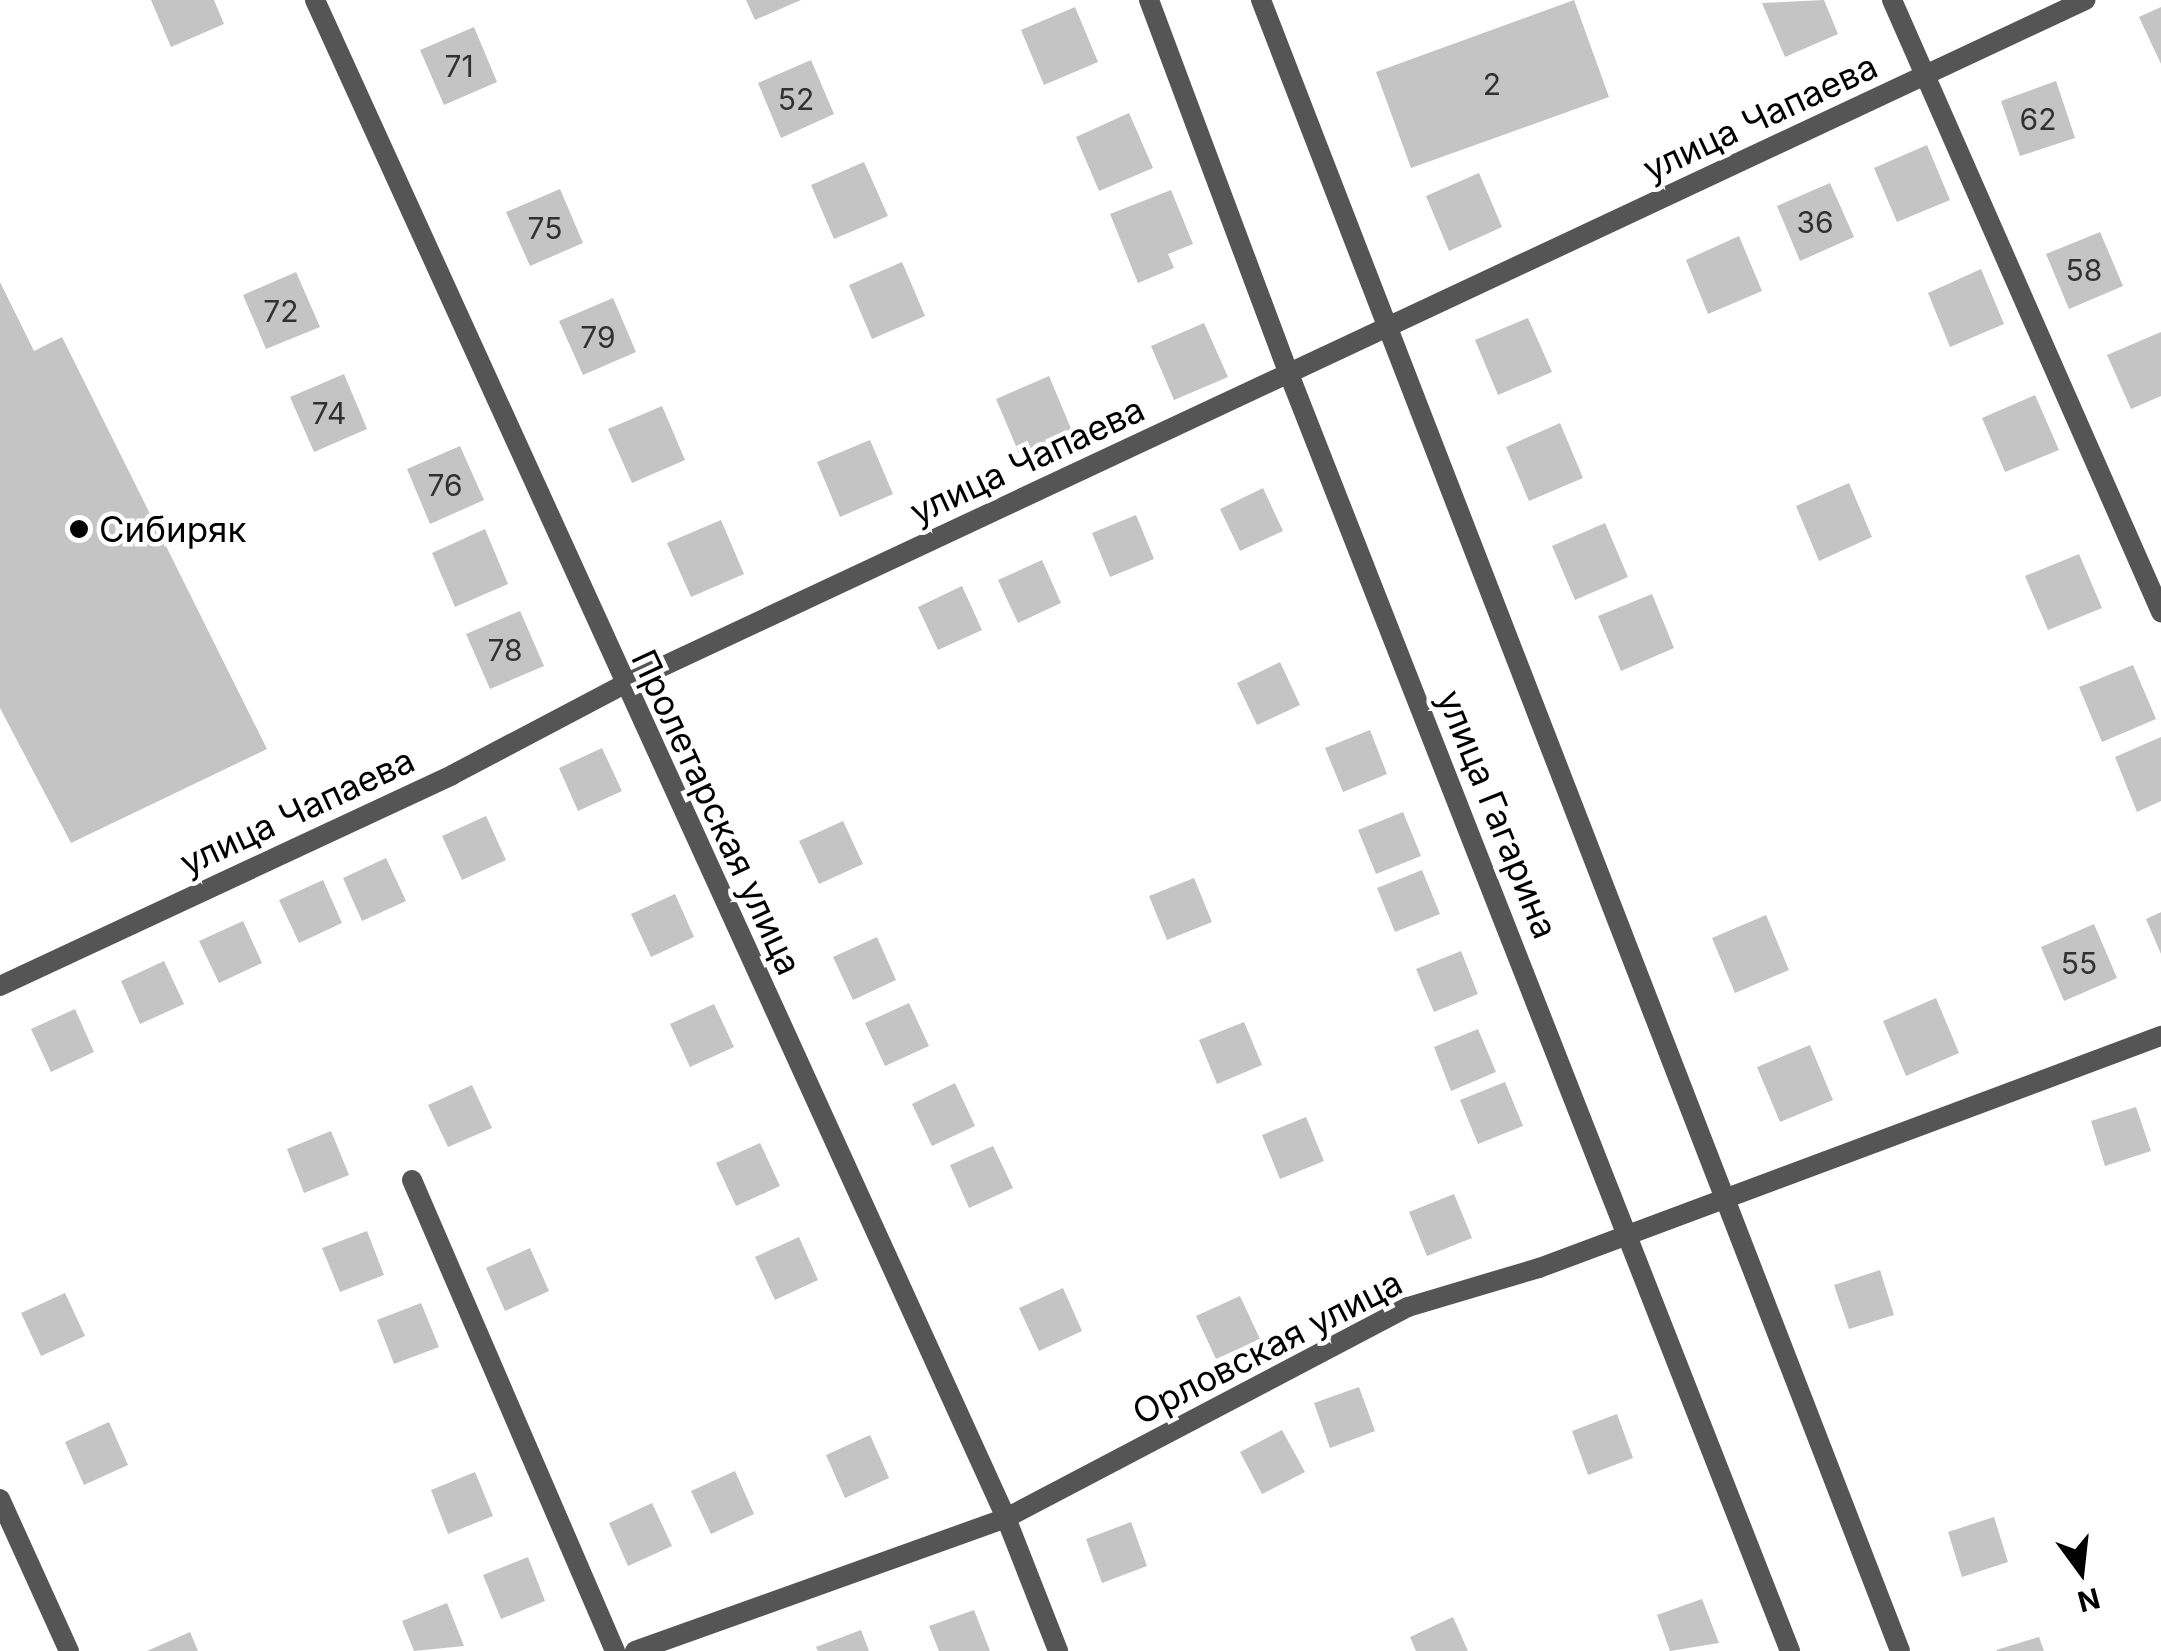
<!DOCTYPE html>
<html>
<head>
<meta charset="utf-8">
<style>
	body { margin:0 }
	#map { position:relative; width:2161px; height:1651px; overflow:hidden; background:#fff; font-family:Inter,sans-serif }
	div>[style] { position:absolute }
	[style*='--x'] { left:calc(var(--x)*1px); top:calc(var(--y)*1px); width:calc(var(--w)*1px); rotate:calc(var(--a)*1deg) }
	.building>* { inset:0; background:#c4c4c4 }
	.minor>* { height:20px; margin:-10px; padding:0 10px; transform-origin:10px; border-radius:10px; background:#555 }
	.dots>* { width:28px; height:28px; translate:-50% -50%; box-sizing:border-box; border:5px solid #fff; border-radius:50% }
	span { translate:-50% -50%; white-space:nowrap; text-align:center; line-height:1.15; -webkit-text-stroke:9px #fff; paint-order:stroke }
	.number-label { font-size:30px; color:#313131 }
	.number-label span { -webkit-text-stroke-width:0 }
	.street-label { font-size:35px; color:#000 }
	.poi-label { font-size:35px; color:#000 }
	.left { translate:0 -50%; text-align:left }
	.north { position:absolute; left:2031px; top:1521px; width:100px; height:100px; -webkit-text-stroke:8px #fff; paint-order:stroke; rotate:165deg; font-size:28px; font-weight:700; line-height:40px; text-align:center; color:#000 }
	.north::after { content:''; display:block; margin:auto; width:35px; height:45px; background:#000; clip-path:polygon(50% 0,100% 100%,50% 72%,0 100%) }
</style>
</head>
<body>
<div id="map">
	<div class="building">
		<i style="clip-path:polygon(151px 0,214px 0,224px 24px,171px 47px)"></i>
		<i style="clip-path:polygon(746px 0,801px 0,755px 20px)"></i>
		<i style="clip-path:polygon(1574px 0,1609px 97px,1411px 168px,1376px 72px)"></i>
		<i style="clip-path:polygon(1824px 0,1838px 34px,1785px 57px,1762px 3px)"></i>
		<i style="clip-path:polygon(1075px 7px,1098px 62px,1044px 85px,1021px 30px)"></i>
		<i style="clip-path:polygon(2161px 7px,2161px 64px,2139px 17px)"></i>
		<i style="clip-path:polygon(474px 27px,497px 82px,444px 105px,420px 50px)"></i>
		<i style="clip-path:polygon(811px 60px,834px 114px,781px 138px,758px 83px)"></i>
		<i style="clip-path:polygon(2056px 81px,2075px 138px,2020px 156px,2001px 101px)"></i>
		<i style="clip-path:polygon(1129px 113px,1153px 168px,1099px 191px,1076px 137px)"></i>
		<i style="clip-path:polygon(1927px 145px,1950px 200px,1897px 222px,1874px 168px)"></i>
		<i style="clip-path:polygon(864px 162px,888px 216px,834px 239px,811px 185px)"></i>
		<i style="clip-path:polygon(1479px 173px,1502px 227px,1449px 251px,1426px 196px)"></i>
		<i style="clip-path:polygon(1830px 183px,1854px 237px,1800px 261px,1777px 206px)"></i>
		<i style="clip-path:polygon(560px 189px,583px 243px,530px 266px,506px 212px)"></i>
		<i style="clip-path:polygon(1171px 190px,1193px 244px,1168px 254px,1174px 268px,1138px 283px,1110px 214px)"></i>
		<i style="clip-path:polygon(2100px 232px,2123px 286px,2069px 309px,2046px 254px)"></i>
		<i style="clip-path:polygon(1739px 236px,1762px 291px,1708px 314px,1686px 260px)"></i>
		<i style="clip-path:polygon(902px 262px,925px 316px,872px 339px,849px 285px)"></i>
		<i style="clip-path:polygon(1981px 269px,2004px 324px,1950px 347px,1928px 293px)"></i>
		<i style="clip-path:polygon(296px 272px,320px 327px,266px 349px,243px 295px)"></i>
		<i style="clip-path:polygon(0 282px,34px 351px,62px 337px,267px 749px,71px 843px,0 708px)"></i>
		<i style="clip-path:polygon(613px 298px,636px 352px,583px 375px,559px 321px)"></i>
		<i style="clip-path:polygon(1528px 318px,1552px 372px,1498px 395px,1475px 340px)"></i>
		<i style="clip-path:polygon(1204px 323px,1228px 377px,1174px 400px,1151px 346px)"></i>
		<i style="clip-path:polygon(2161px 332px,2161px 396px,2131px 409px,2107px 355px)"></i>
		<i style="clip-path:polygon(344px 374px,367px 429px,314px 452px,290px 397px)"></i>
		<i style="clip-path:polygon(1049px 376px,1072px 431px,1019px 453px,996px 399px)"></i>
		<i style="clip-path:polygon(2035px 395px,2059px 450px,2005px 472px,1982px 418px)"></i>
		<i style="clip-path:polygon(662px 406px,685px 460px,632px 483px,608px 429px)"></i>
		<i style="clip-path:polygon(1560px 423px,1583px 478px,1529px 501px,1506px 447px)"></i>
		<i style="clip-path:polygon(870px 440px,893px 494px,840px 517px,817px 462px)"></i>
		<i style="clip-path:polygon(460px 446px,484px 500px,430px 524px,407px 469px)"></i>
		<i style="clip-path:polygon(1849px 483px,1872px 537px,1819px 561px,1796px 506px)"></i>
		<i style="clip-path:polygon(1263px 488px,1283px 531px,1240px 551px,1220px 509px)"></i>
		<i style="clip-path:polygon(1136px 515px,1154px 559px,1110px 577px,1092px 533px)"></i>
		<i style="clip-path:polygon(721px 520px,744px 574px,691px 597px,667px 543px)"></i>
		<i style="clip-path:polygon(1605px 523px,1628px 577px,1575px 600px,1552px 546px)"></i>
		<i style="clip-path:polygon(485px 529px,508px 584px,455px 607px,432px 553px)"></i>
		<i style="clip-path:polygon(2079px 554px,2102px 608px,2048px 630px,2025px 576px)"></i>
		<i style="clip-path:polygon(1042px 560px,1061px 603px,1018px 623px,998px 580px)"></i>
		<i style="clip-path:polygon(962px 586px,982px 630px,938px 650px,918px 607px)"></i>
		<i style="clip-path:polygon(1652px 594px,1674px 648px,1621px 671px,1598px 616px)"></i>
		<i style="clip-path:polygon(520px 611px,544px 666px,490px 689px,466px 634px)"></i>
		<i style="clip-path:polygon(1280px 662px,1300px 705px,1257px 725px,1237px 683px)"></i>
		<i style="clip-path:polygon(2133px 665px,2156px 719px,2102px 742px,2079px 687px)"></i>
		<i style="clip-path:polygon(1370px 730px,1387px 774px,1343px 792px,1325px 748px)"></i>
		<i style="clip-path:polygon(2161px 737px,2161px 801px,2137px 812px,2115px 757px)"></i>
		<i style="clip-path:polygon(602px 748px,622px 791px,578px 811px,559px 768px)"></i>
		<i style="clip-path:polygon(1403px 812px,1421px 856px,1376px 874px,1358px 830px)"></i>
		<i style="clip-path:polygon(486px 816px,506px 860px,462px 880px,442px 836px)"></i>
		<i style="clip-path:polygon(843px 821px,863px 864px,819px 884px,799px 841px)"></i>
		<i style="clip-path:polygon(386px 858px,406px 901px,362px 921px,343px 878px)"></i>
		<i style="clip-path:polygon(1422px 870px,1440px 914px,1395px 932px,1377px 888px)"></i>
		<i style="clip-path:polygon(1194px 878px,1212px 922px,1167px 940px,1149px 896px)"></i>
		<i style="clip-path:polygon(323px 880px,342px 923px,299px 943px,279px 900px)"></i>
		<i style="clip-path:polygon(675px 894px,694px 937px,651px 957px,631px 914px)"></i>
		<i style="clip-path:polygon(2161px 912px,2161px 954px,2146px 919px)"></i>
		<i style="clip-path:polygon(1766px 915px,1789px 970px,1735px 993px,1712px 938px)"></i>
		<i style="clip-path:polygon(243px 921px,262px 963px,219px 983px,199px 941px)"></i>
		<i style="clip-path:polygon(2094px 924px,2117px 978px,2064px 1001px,2041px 947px)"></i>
		<i style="clip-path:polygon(877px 937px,896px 980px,853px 1000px,833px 957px)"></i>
		<i style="clip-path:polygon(1461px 951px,1478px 994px,1434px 1012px,1416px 969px)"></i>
		<i style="clip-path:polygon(164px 961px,184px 1004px,140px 1024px,121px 981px)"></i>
		<i style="clip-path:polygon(1936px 998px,1959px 1053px,1906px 1076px,1883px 1021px)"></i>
		<i style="clip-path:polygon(909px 1003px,929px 1046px,885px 1066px,865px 1023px)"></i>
		<i style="clip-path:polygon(714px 1004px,734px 1047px,690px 1067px,670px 1024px)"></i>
		<i style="clip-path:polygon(75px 1009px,94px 1052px,51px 1072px,31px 1029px)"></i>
		<i style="clip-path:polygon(1244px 1022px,1262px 1065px,1217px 1084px,1199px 1040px)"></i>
		<i style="clip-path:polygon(1478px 1029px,1496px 1072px,1451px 1091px,1434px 1047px)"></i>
		<i style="clip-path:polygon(1810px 1045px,1833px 1100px,1780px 1122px,1757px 1067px)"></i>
		<i style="clip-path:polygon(1505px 1082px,1523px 1126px,1478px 1144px,1460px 1100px)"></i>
		<i style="clip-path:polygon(955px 1083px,975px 1126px,932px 1146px,912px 1104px)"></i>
		<i style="clip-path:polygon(472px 1085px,492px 1128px,448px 1147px,428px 1105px)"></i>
		<i style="clip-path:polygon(2136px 1107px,2151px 1151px,2105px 1166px,2091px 1121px)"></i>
		<i style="clip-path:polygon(1306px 1117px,1324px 1161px,1280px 1179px,1262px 1135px)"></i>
		<i style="clip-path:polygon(331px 1131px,349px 1175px,304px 1193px,287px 1149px)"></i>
		<i style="clip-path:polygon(760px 1143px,780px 1186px,736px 1206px,716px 1163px)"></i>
		<i style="clip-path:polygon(993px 1146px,1013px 1188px,969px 1208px,950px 1165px)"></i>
		<i style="clip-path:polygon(1454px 1194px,1472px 1238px,1427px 1256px,1409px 1212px)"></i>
		<i style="clip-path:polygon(367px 1231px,384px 1275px,340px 1292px,322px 1248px)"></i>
		<i style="clip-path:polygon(799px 1237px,818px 1280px,775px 1300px,755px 1257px)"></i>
		<i style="clip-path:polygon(530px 1248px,549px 1291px,505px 1311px,486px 1268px)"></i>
		<i style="clip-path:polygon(1880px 1270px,1894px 1315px,1849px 1329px,1834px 1285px)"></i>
		<i style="clip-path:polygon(1063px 1288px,1082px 1331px,1039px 1351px,1019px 1308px)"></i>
		<i style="clip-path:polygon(65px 1293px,85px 1336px,41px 1356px,21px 1313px)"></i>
		<i style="clip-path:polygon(1240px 1296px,1260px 1339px,1216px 1359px,1196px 1316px)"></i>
		<i style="clip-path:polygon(421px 1303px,439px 1347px,394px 1364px,377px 1320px)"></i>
		<i style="clip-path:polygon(1359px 1387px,1375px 1431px,1330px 1448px,1314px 1403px)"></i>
		<i style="clip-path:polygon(1617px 1414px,1633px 1458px,1588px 1475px,1572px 1431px)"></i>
		<i style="clip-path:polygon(109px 1422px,128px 1465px,84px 1485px,65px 1442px)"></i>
		<i style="clip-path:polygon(1282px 1430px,1305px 1472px,1262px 1494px,1240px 1452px)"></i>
		<i style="clip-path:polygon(870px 1435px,889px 1478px,845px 1498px,826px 1455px)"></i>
		<i style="clip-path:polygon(735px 1471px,754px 1514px,711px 1534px,691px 1491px)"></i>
		<i style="clip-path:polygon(475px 1472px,493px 1516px,448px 1534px,431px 1490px)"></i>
		<i style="clip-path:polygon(652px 1503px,672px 1546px,628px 1566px,609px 1523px)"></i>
		<i style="clip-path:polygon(1994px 1517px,2008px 1562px,1962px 1577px,1948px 1532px)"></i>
		<i style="clip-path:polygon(1131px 1522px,1147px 1566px,1102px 1583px,1086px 1539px)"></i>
		<i style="clip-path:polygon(528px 1557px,545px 1601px,501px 1619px,483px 1575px)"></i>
		<i style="clip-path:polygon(1702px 1599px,1719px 1643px,1670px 1651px,1657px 1615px)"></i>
		<i style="clip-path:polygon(447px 1603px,464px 1646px,414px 1651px,402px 1621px)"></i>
		<i style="clip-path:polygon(974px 1610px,990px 1651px,939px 1651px,929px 1626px)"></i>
		<i style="clip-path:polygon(1453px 1617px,1468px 1651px,1416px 1651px,1410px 1637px)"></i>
		<i style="clip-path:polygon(861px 1630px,869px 1651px,818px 1651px,816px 1647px)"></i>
		<i style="clip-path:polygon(190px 1632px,198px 1651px,147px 1651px)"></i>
		<i style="clip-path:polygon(2039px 1637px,2044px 1651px,1997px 1651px,1996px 1650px)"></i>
	</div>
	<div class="minor">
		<i style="--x:315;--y:0;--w:1668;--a:65.52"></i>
		<i style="--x:1006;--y:1518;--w:143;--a:68.6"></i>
		<i style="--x:1149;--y:0;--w:399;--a:69.5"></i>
		<i style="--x:1289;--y:374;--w:1372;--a:68.58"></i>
		<i style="--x:1261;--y:0;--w:1770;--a:68.84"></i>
		<i style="--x:1892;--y:0;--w:669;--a:66.27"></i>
		<i style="--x:0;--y:986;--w:499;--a:-25"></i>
		<i style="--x:452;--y:775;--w:193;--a:-27.8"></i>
		<i style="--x:623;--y:685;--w:1615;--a:-25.1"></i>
		<i style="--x:412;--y:1180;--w:513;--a:66.68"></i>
		<i style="--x:0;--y:1499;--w:167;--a:65.6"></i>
		<i style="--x:635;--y:1651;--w:394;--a:-19.7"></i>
		<i style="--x:1006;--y:1518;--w:454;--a:-27.7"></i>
		<i style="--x:1408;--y:1307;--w:137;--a:-16.6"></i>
		<i style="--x:1539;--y:1268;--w:664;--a:-20.46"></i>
	</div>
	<div class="dots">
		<i style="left:79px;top:529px;background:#000"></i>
	</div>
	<div class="number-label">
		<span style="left:459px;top:66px">71</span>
		<span style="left:1492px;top:84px">2</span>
		<span style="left:796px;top:99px">52</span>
		<span style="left:2038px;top:119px">62</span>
		<span style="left:1815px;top:222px">36</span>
		<span style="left:545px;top:228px">75</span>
		<span style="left:2084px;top:270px">58</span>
		<span style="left:281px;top:311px">72</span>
		<span style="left:598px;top:337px">79</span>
		<span style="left:329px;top:413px">74</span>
		<span style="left:445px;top:485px">76</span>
		<span style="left:505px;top:650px">78</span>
		<span style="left:2079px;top:963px">55</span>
	</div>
	<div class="street-label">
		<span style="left:1760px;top:117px;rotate:-25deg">улица Чапаева</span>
		<span style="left:1027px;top:460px;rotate:-25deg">улица Чапаева</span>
		<span style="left:297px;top:811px;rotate:-25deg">улица Чапаева</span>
		<span style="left:717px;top:812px;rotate:65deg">Пролетарская улица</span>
		<span style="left:1498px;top:814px;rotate:68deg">улица Гагарина</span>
		<span style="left:1267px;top:1347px;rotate:-27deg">Орловская улица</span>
	</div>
	<div class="poi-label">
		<span class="left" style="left:99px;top:529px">Сибиряк</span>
	</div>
	<div class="north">N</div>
</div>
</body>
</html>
